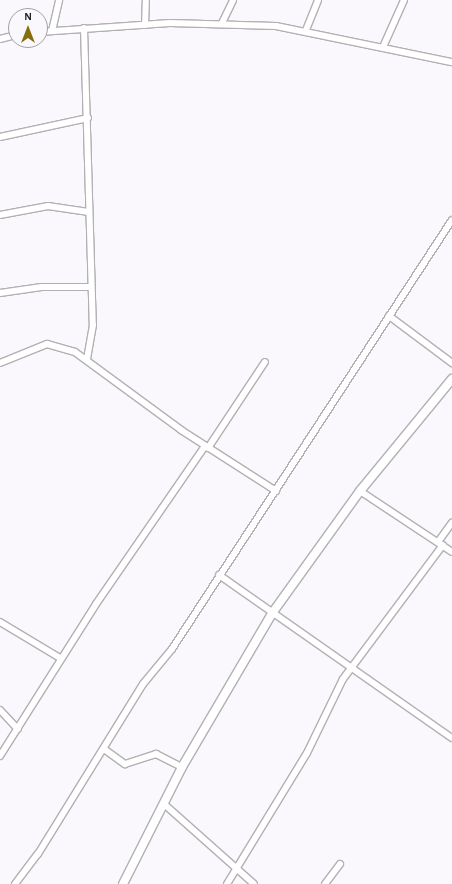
<!DOCTYPE html>
<html>
<head>
<meta charset="utf-8">
<style>
	body { margin:0 }
	#map { position:relative; width:452px; height:884px; overflow:hidden; background:#faf8fd; font-family:"Alegreya Sans",sans-serif }
	div>[style] { position:absolute }
	[style*='--x'] { left:calc(var(--x)*1px); top:calc(var(--y)*1px); width:calc(var(--w)*1px); rotate:calc(var(--a)*1deg) }
	.roads { filter:drop-shadow(1px 0 #b2b0b5) drop-shadow(-1px 0 #b2b0b5) drop-shadow(0 1px #b2b0b5) drop-shadow(0 -1px #b2b0b5) }
	.minor>* { height:6px; margin:-3px; padding:0 3px; transform-origin:3px; border-radius:3px; background:#fff }
	.secondary>* { height:8px; margin:-4px; padding:0 4px; transform-origin:4px; border-radius:4px; background:#fff }
	span { translate:-50% -50%; white-space:nowrap; text-align:center; line-height:1.15; -webkit-text-stroke:4px #faf8fd; paint-order:stroke }
	.north { position:absolute; left:8px; top:8px; width:40px; height:40px; box-sizing:border-box; background:#faf8fd; border:1px solid #a2a1a4; border-radius:50%; rotate:0deg; font-size:11px; font-weight:700; line-height:16px; text-align:center; color:#1e1e1f }
	.north::after { content:''; display:block; margin:auto; width:14px; height:18px; background:#866d0b; clip-path:polygon(50% 0,100% 100%,50% 72%,0 100%) }
</style>
</head>
<body>
<div id="map">
	<div class="roads">
		<div class="minor">
			<i style="--x:222;--y:23;--w:25;--a:-64"></i>
			<i style="--x:145;--y:25;--w:25;--a:-88"></i>
			<i style="--x:84;--y:28;--w:297;--a:88.3"></i>
			<i style="--x:93;--y:325;--w:34;--a:100"></i>
			<i style="--x:306;--y:30;--w:32;--a:-68"></i>
			<i style="--x:52;--y:31;--w:32;--a:-77"></i>
			<i style="--x:40;--y:32;--w:130;--a:-4"></i>
			<i style="--x:170;--y:23;--w:106;--a:1.6"></i>
			<i style="--x:276;--y:26;--w:180;--a:11.6"></i>
			<i style="--x:0;--y:39;--w:16;--a:-14"></i>
			<i style="--x:383;--y:47;--w:51;--a:-65.9"></i>
			<i style="--x:0;--y:137;--w:90;--a:-12.2"></i>
			<i style="--x:0;--y:215;--w:49;--a:-10.6"></i>
			<i style="--x:48;--y:206;--w:41;--a:8.3"></i>
			<i style="--x:0;--y:293;--w:42;--a:-8.1"></i>
			<i style="--x:42;--y:287;--w:49;--a:0"></i>
			<i style="--x:389;--y:316;--w:79;--a:36.7"></i>
			<i style="--x:0;--y:363;--w:51;--a:-22"></i>
			<i style="--x:47;--y:344;--w:29;--a:16"></i>
			<i style="--x:75;--y:352;--w:132;--a:36.3"></i>
			<i style="--x:181;--y:430;--w:113;--a:32.7"></i>
			<i style="--x:208;--y:448;--w:103;--a:-56.5"></i>
			<i style="--x:360;--y:491;--w:110;--a:33.5"></i>
			<i style="--x:438;--y:542;--w:24;--a:-54"></i>
			<i style="--x:219;--y:575;--w:284;--a:35"></i>
			<i style="--x:0;--y:622;--w:70;--a:31"></i>
			<i style="--x:0;--y:710;--w:26;--a:47"></i>
			<i style="--x:104;--y:749;--w:26;--a:36"></i>
			<i style="--x:125;--y:764;--w:33;--a:-18"></i>
			<i style="--x:156;--y:754;--w:29;--a:27"></i>
			<i style="--x:0;--y:756;--w:180;--a:-57.7"></i>
			<i style="--x:96;--y:604;--w:192;--a:-55.4"></i>
			<i style="--x:164;--y:804;--w:120;--a:41.6"></i>
			<i style="--x:15;--y:884;--w:38;--a:-53"></i>
			<i style="--x:38;--y:854;--w:200;--a:-58.3"></i>
			<i style="--x:143;--y:684;--w:45;--a:-50.4"></i>
			<i style="--x:172;--y:649;--w:512;--a:-56.87"></i>
			<i style="--x:227;--y:884;--w:153;--a:-58.6"></i>
			<i style="--x:307;--y:753;--w:82;--a:-64.1"></i>
			<i style="--x:343;--y:679;--w:167;--a:-53.3"></i>
			<i style="--x:325;--y:884;--w:25;--a:-53"></i>
		</div>
		<div class="secondary">
			<i style="--x:123;--y:884;--w:131;--a:-63.2"></i>
			<i style="--x:182;--y:767;--w:180;--a:-59.6"></i>
			<i style="--x:273;--y:612;--w:149;--a:-54.3"></i>
			<i style="--x:360;--y:491;--w:145;--a:-50.6"></i>
		</div>
	</div>
	<div class="north">N</div>
</div>
</body>
</html>
